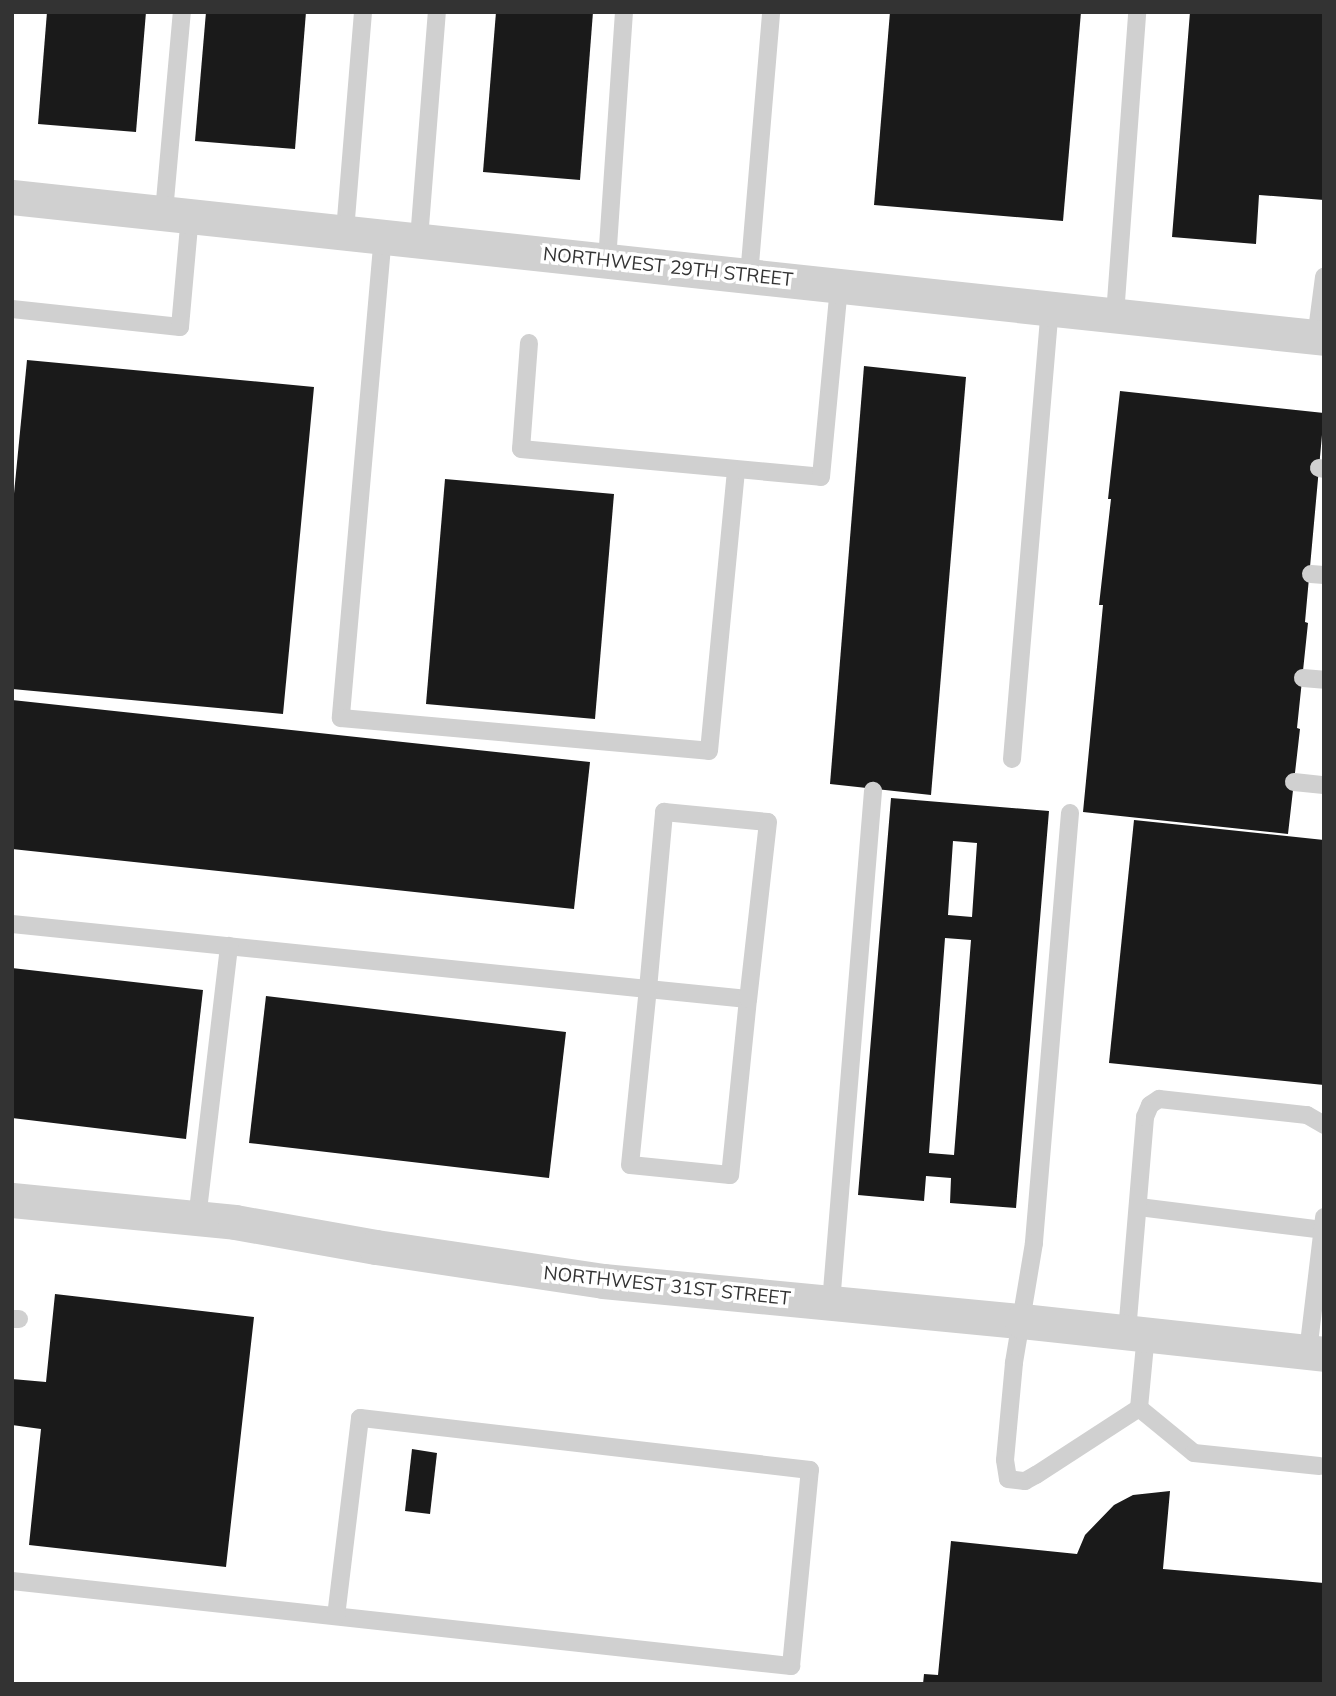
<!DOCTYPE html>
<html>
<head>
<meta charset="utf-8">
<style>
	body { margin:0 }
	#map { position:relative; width:1336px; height:1696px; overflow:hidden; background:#fff; font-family:Mulish,sans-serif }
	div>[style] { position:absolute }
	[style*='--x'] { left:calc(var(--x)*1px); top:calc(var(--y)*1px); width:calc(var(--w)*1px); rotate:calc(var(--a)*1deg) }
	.building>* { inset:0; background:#1a1a1a }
	.lane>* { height:18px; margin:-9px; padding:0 9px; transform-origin:9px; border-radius:9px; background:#d0d0d0 }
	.street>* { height:35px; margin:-17.5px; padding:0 17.5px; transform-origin:17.5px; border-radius:17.5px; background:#d0d0d0 }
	span { translate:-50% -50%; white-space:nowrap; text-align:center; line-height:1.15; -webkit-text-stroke:7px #fff; paint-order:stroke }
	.street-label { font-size:19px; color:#333 }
	.frame { position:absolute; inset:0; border:14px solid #333; pointer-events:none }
</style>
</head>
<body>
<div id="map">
	<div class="building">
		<i style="clip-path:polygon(47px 12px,146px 12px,136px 132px,38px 124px)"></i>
		<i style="clip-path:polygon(206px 12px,306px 12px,295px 149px,195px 141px)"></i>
		<i style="clip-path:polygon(496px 12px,593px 12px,580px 180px,483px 172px)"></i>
		<i style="clip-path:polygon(890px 12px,1081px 12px,1063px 221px,874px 205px)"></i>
		<i style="clip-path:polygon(1190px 12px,1324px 12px,1324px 200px,1259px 195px,1256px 244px,1172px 237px)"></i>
		<i style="clip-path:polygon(27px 360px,314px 387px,283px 714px,12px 689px,12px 514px)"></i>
		<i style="clip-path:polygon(864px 366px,966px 377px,931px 795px,830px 784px)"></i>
		<i style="clip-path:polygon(1120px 391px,1324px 413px,1305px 622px,1308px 623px,1297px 728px,1300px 729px,1288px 834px,1083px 812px,1103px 605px,1099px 605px,1111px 499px,1108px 499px)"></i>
		<i style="clip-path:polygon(445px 479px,614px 494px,595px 719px,426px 704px)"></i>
		<i style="clip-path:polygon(12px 700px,590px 762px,574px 909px,12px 849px)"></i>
		<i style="clip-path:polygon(evenodd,891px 798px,1049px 811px,1016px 1208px,950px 1203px,951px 1178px,926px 1176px,924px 1201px,858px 1195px,891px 798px,953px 841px,977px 843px,972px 917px,948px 915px,953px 841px,891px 798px,945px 938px,971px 940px,954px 1155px,929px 1153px,945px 938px)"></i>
		<i style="clip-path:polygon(1134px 820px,1324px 840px,1324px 1085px,1109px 1063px)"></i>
		<i style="clip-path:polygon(12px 968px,203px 990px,186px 1139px,12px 1118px)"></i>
		<i style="clip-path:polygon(266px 996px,566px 1032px,549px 1178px,249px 1143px)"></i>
		<i style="clip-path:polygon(55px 1294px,254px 1317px,226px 1567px,29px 1545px,41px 1429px,12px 1425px,12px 1379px,46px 1382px)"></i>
		<i style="clip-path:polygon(412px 1449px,437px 1453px,430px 1514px,405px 1511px)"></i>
		<i style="clip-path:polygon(1170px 1491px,1163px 1569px,1324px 1583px,1324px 1684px,923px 1684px,924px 1674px,938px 1675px,951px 1541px,1077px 1554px,1085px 1535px,1114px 1505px,1133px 1495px)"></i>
	</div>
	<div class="lane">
		<i style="--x:164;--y:212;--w:201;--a:-84.9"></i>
		<i style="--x:345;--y:231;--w:220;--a:-85.3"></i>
		<i style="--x:383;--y:235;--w:485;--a:95"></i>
		<i style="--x:341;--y:718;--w:369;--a:5.1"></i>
		<i style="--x:709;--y:751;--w:282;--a:-84.5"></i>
		<i style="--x:419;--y:239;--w:228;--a:-85.5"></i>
		<i style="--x:607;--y:261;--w:250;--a:-86.1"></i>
		<i style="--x:749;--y:276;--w:265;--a:-85.2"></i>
		<i style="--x:12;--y:309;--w:169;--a:6.1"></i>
		<i style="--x:180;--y:327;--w:113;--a:-84.9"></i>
		<i style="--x:1115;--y:315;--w:304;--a:-85.8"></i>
		<i style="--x:1316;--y:338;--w:62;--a:-82.5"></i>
		<i style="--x:529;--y:343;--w:106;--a:94.3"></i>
		<i style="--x:521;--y:449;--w:301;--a:5.3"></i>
		<i style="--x:821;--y:477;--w:192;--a:-84.6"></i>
		<i style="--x:1319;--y:468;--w:5;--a:11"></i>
		<i style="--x:1311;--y:574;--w:13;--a:4"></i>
		<i style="--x:1303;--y:678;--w:21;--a:5"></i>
		<i style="--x:1012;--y:759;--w:453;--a:-85.2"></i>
		<i style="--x:1294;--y:782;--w:30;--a:6"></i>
		<i style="--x:1070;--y:813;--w:432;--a:94.8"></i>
		<i style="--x:1034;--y:1243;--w:122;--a:99.5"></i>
		<i style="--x:1014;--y:1363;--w:97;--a:95.3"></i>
		<i style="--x:1005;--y:1460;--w:19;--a:81"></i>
		<i style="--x:1008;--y:1479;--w:17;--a:7"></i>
		<i style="--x:1025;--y:1481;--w:13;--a:-29"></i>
		<i style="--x:1036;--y:1475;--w:123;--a:-33"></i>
		<i style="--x:1139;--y:1408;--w:74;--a:-84.6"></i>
		<i style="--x:12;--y:924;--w:639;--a:5.84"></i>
		<i style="--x:648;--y:989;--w:100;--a:5.7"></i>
		<i style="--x:748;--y:999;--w:177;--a:95.8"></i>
		<i style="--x:730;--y:1175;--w:100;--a:-174.3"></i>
		<i style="--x:630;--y:1165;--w:177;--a:-84.2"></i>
		<i style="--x:648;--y:989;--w:178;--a:-84.8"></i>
		<i style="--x:664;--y:812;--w:104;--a:5.5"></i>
		<i style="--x:768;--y:822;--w:178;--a:96.4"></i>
		<i style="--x:1139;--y:1207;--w:185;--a:7.1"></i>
		<i style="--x:197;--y:1219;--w:275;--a:-83.3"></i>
		<i style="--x:831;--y:1303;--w:514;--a:-85.31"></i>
		<i style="--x:12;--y:1319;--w:7;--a:0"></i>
		<i style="--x:1127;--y:1332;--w:216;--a:-85.2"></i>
		<i style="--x:1145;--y:1117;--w:13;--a:-67"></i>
		<i style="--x:1150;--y:1105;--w:11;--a:-34"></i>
		<i style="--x:1159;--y:1099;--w:149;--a:6.2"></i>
		<i style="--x:1307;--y:1115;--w:20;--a:30"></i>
		<i style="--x:1308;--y:1352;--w:136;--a:-83.2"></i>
		<i style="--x:1139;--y:1408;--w:71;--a:39.3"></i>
		<i style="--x:1194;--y:1453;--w:126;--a:5.9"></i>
		<i style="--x:12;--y:1581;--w:784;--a:6.23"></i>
		<i style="--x:791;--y:1666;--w:197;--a:-84.5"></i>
		<i style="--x:810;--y:1470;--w:453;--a:-173.4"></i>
		<i style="--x:360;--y:1418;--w:199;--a:96.9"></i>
	</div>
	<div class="street">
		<i style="--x:12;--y:197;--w:1320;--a:6.13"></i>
		<i style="--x:12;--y:1200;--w:224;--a:5.6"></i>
		<i style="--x:235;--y:1222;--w:143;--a:10.1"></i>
		<i style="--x:376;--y:1247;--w:230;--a:8.5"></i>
		<i style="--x:603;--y:1281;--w:421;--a:5.5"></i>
		<i style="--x:1022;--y:1321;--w:304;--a:6.2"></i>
	</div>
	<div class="street-label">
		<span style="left:668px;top:267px;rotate:6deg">NORTHWEST 29TH STREET</span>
		<span style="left:667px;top:1286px;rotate:6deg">NORTHWEST 31ST STREET</span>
	</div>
	<div class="frame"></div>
</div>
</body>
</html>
